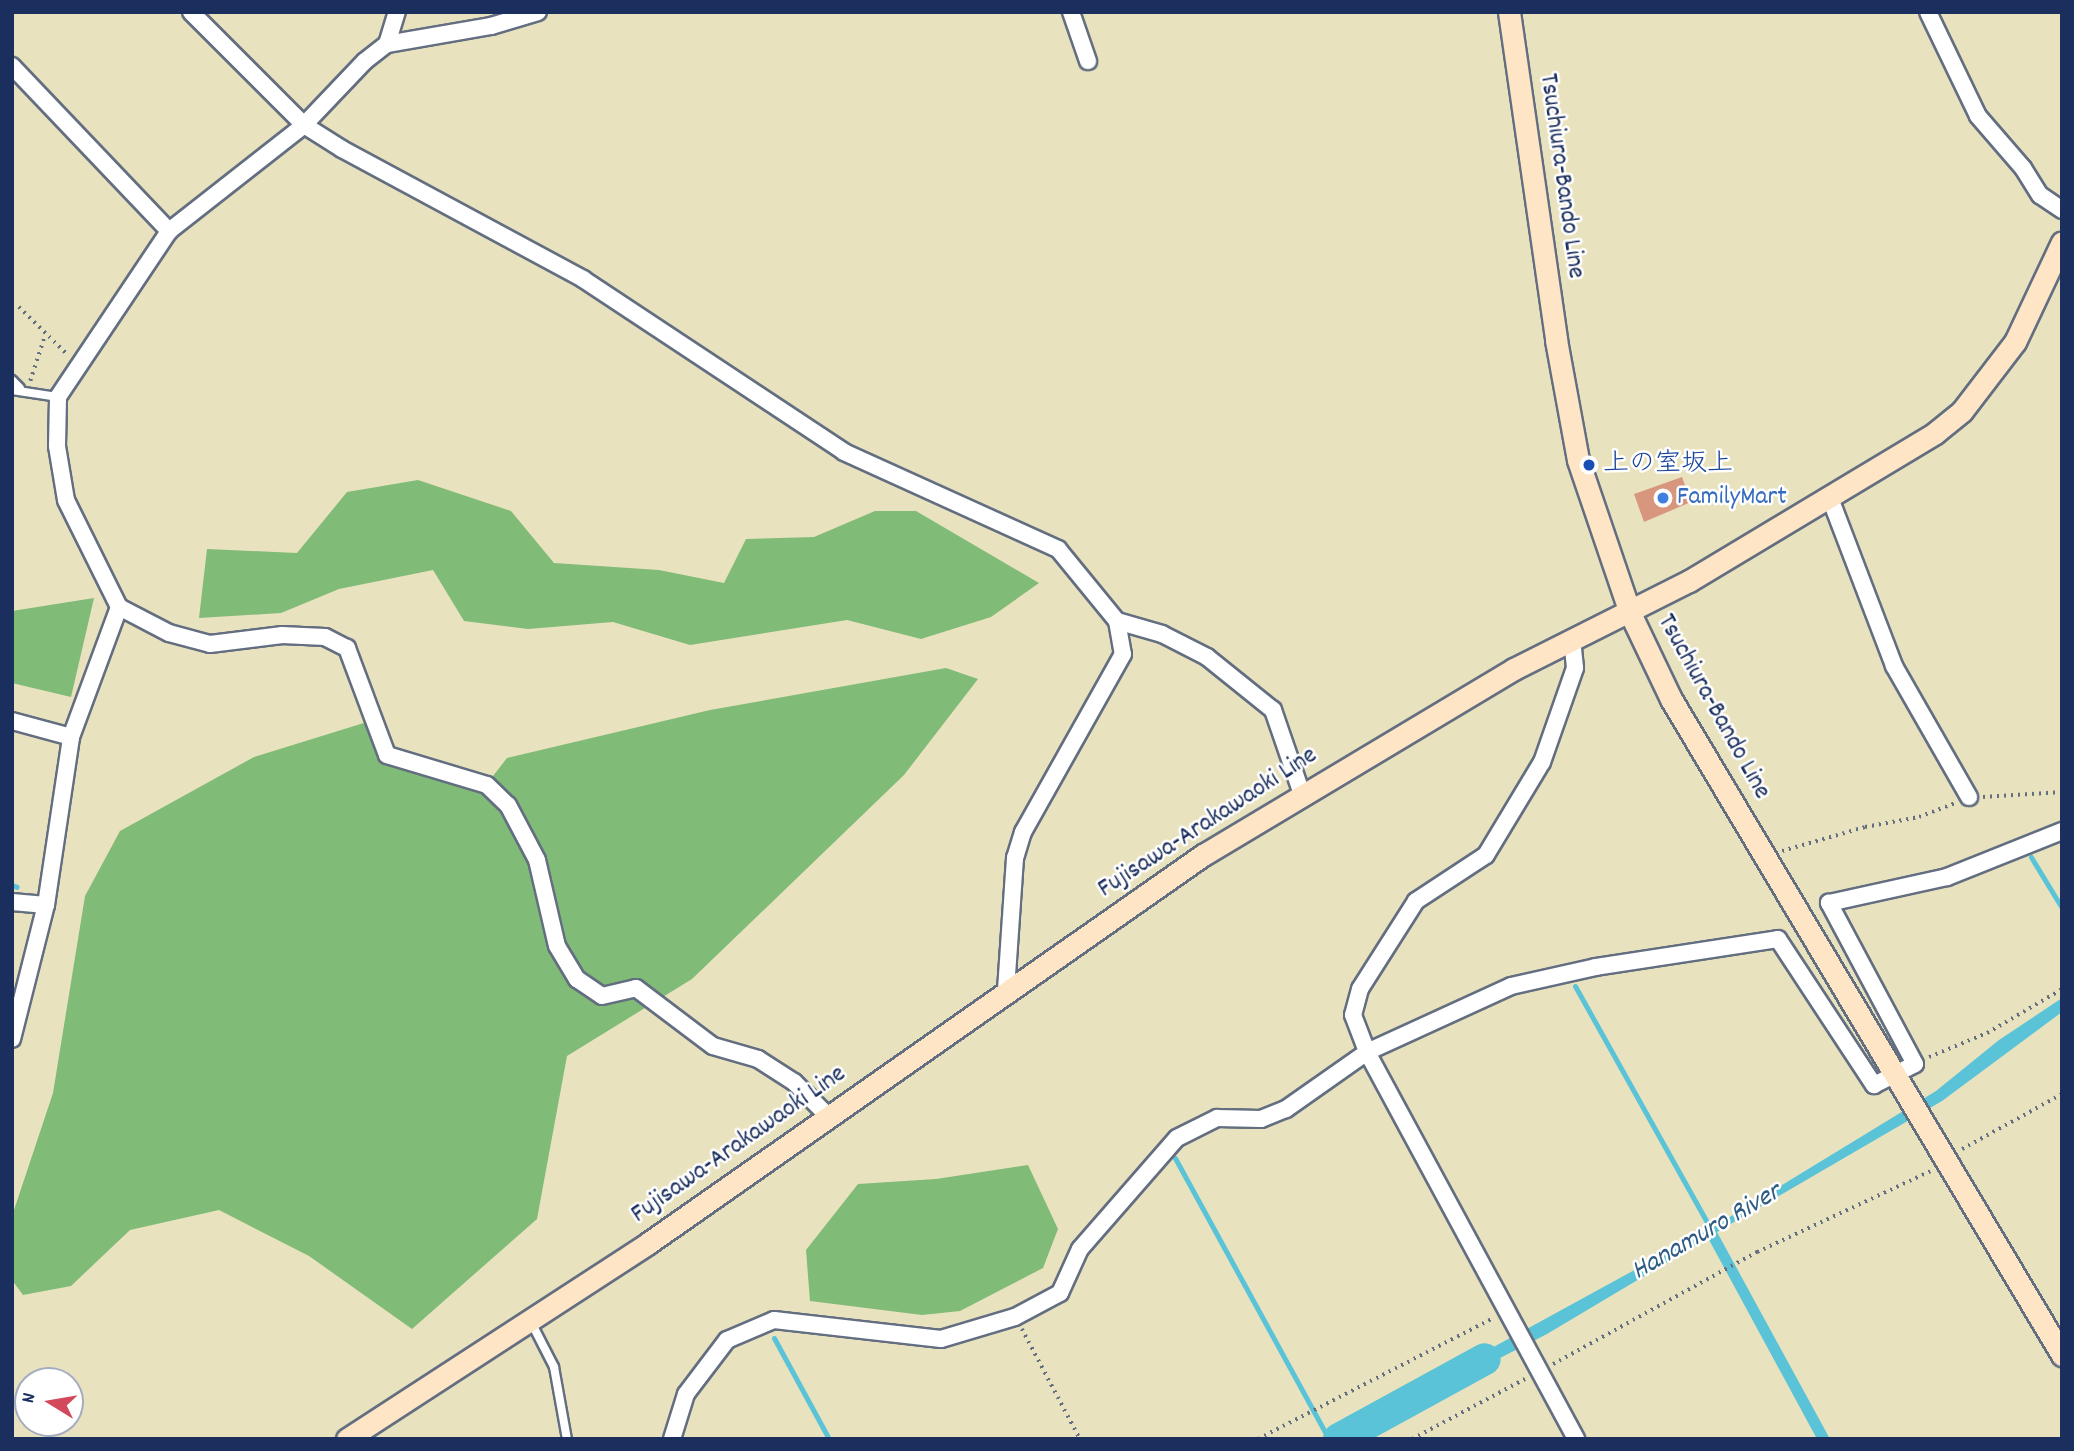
<!DOCTYPE html>
<html>
<head>
<meta charset="utf-8">
<style>
	body { margin:0 }
	#map { position:relative; width:2074px; height:1451px; overflow:hidden; background:#e9e2bf; font-family:Dekko,"Klee One",sans-serif }
	div>[style] { position:absolute }
	[style*='--x'] { left:calc(var(--x)*1px); top:calc(var(--y)*1px); width:calc(var(--w)*1px); rotate:calc(var(--a)*1deg) }
	.forest>* { inset:0; background:#80bb78 }
	.water>* { inset:0; background:#5ac3d7 }
	.stream>* { height:5px; margin:-2.5px; padding:0 2.5px; transform-origin:2.5px; border-radius:2.5px; background:#5ac3d7 }
	.river>* { height:32px; margin:-16px; padding:0 16px; transform-origin:16px; border-radius:16px; background:#5ac3d7 }
	.building>* { inset:0; background:#d9967f }
	.path>* { height:3.5px; margin-top:-1.75px; transform-origin:0; background:repeating-linear-gradient(90deg,#636e80 0 2px,transparent 0 7px) }
	.roads { filter:drop-shadow(2px 0 #636e80) drop-shadow(-2px 0 #636e80) drop-shadow(0 2px #636e80) drop-shadow(0 -2px #636e80) }
	.lane>* { height:8px; margin:-4px; padding:0 4px; transform-origin:4px; border-radius:4px; background:#fff }
	.street>* { height:16px; margin:-8px; padding:0 8px; transform-origin:8px; border-radius:8px; background:#fff }
	.secondary>* { height:21px; margin:-10.5px; padding:0 10.5px; transform-origin:10.5px; border-radius:10.5px; background:#fde5c5 }
	.dots>* { width:19px; height:19px; translate:-50% -50%; box-sizing:border-box; border:4px solid #fff; border-radius:50% }
	span { translate:-50% -50%; white-space:nowrap; text-align:center; line-height:1.15; -webkit-text-stroke:5px #fff; paint-order:stroke }
	.street-label { font-size:26px; color:#1b2f5e }
	.transit-label { font-size:26px; color:#164399 }
	.left { translate:0 -50%; text-align:left }
	.shop-label { font-size:26px; color:#366cbe }
	.water-label { font-size:28px; color:#2e5b82; font-style:italic }
	.frame { position:absolute; inset:0; border:14px solid #1b2f5e; pointer-events:none }
	.north { position:absolute; left:14px; top:1367px; width:70px; height:70px; box-sizing:border-box; background:#fff; border:2px solid #a4acbf; border-radius:50%; rotate:281deg; font-size:19px; font-weight:700; line-height:28px; text-align:center; color:#1b2f5e }
	.north::after { content:''; display:block; margin:auto; width:24px; height:32px; background:#d1495b; clip-path:polygon(50% 0,100% 100%,50% 72%,0 100%) }
</style>
</head>
<body>
<div id="map">
	<div class="forest">
		<i style="clip-path:polygon(418px 480px,511px 511px,554px 563px,659px 570px,724px 583px,746px 539px,814px 537px,875px 511px,916px 511px,1039px 583px,991px 617px,921px 639px,847px 620px,690px 645px,613px 622px,528px 629px,464px 621px,433px 570px,339px 589px,281px 613px,199px 618px,207px 549px,297px 553px,347px 492px)"></i>
		<i style="clip-path:polygon(94px 598px,71px 697px,12px 683px,12px 611px)"></i>
		<i style="clip-path:polygon(946px 668px,978px 679px,904px 775px,692px 979px,567px 1056px,537px 1219px,412px 1329px,309px 1256px,219px 1210px,130px 1230px,71px 1286px,23px 1295px,12px 1280px,12px 1216px,53px 1093px,85px 896px,120px 831px,254px 757px,367px 722px,387px 755px,486px 785px,507px 758px,710px 710px)"></i>
		<i style="clip-path:polygon(1028px 1165px,1058px 1229px,1043px 1268px,960px 1311px,922px 1315px,810px 1301px,806px 1250px,858px 1184px,936px 1179px)"></i>
	</div>
	<div class="water">
		<i style="clip-path:polygon(2062px 998px,2062px 1012px,1942px 1101px,1717px 1232px,1830px 1439px,1817px 1439px,1708px 1238px,1547px 1334px,1451px 1383px,1446px 1373px,1715px 1226px,1936px 1091px,1999px 1040px)"></i>
	</div>
	<div class="stream">
		<i style="--x:2031;--y:857;--w:60;--a:58.7"></i>
		<i style="--x:12;--y:885;--w:5;--a:22"></i>
		<i style="--x:1575;--y:986;--w:283;--a:60.8"></i>
		<i style="--x:1175;--y:1158;--w:320;--a:61.3"></i>
		<i style="--x:774;--y:1338;--w:115;--a:61.4"></i>
	</div>
	<div class="river">
		<i style="--x:1339;--y:1439;--w:166;--a:-28.7"></i>
	</div>
	<div class="building">
		<i style="clip-path:polygon(1682px 477px,1691px 502px,1644px 522px,1634px 494px)"></i>
	</div>
	<div class="path">
		<i style="--x:19;--y:307;--w:69;--a:44.4"></i>
		<i style="--x:30;--y:381;--w:48;--a:-71.9"></i>
		<i style="--x:1983;--y:797;--w:79;--a:-3.6"></i>
		<i style="--x:1782;--y:851;--w:86;--a:-16.1"></i>
		<i style="--x:1865;--y:827;--w:55;--a:-10.5"></i>
		<i style="--x:1919;--y:817;--w:40;--a:-21"></i>
		<i style="--x:1929;--y:1057;--w:63;--a:-22.5"></i>
		<i style="--x:1987;--y:1033;--w:87;--a:-30.4"></i>
		<i style="--x:1962;--y:1149;--w:114;--a:-28.8"></i>
		<i style="--x:1022;--y:1329;--w:124;--a:62.2"></i>
		<i style="--x:1553;--y:1364;--w:233;--a:-28.8"></i>
		<i style="--x:1757;--y:1252;--w:194;--a:-25"></i>
		<i style="--x:1258;--y:1439;--w:264;--a:-27.2"></i>
		<i style="--x:1412;--y:1439;--w:128;--a:-28"></i>
	</div>
	<div class="roads">
		<div class="lane">
			<i style="--x:12;--y:380;--w:11;--a:45"></i>
			<i style="--x:12;--y:390;--w:47;--a:8.7"></i>
			<i style="--x:530;--y:1320;--w:53;--a:62.9"></i>
			<i style="--x:554;--y:1367;--w:73;--a:79.8"></i>
		</div>
		<div class="street">
			<i style="--x:191;--y:12;--w:160;--a:45"></i>
			<i style="--x:304;--y:125;--w:45;--a:32.3"></i>
			<i style="--x:342;--y:149;--w:274;--a:28.3"></i>
			<i style="--x:583;--y:279;--w:313;--a:33.5"></i>
			<i style="--x:844;--y:452;--w:235;--a:24.4"></i>
			<i style="--x:1058;--y:549;--w:93;--a:50.7"></i>
			<i style="--x:1117;--y:621;--w:34;--a:80"></i>
			<i style="--x:1123;--y:654;--w:204;--a:119.3"></i>
			<i style="--x:1023;--y:832;--w:27;--a:107"></i>
			<i style="--x:1015;--y:858;--w:132;--a:93.9"></i>
			<i style="--x:1071;--y:12;--w:52;--a:70.9"></i>
			<i style="--x:1928;--y:12;--w:115;--a:64.3"></i>
			<i style="--x:1978;--y:116;--w:69;--a:49.1"></i>
			<i style="--x:2023;--y:168;--w:32;--a:58"></i>
			<i style="--x:2040;--y:195;--w:27;--a:34"></i>
			<i style="--x:387;--y:44;--w:34;--a:-73"></i>
			<i style="--x:12;--y:66;--w:228;--a:46.4"></i>
			<i style="--x:1830;--y:498;--w:180;--a:69.1"></i>
			<i style="--x:1894;--y:666;--w:151;--a:60.2"></i>
			<i style="--x:119;--y:607;--w:56;--a:27.5"></i>
			<i style="--x:169;--y:633;--w:42;--a:15"></i>
			<i style="--x:210;--y:644;--w:73;--a:-7.1"></i>
			<i style="--x:282;--y:635;--w:43;--a:2.7"></i>
			<i style="--x:325;--y:637;--w:25;--a:27"></i>
			<i style="--x:347;--y:648;--w:114;--a:69.5"></i>
			<i style="--x:387;--y:755;--w:104;--a:16.7"></i>
			<i style="--x:487;--y:785;--w:29;--a:44"></i>
			<i style="--x:508;--y:805;--w:62;--a:62.2"></i>
			<i style="--x:537;--y:860;--w:88;--a:76.9"></i>
			<i style="--x:557;--y:946;--w:39;--a:59"></i>
			<i style="--x:577;--y:979;--w:30;--a:34"></i>
			<i style="--x:602;--y:996;--w:35;--a:-13"></i>
			<i style="--x:636;--y:988;--w:96;--a:37"></i>
			<i style="--x:713;--y:1046;--w:47;--a:16.1"></i>
			<i style="--x:758;--y:1059;--w:43;--a:32.6"></i>
			<i style="--x:794;--y:1082;--w:49;--a:45"></i>
			<i style="--x:1117;--y:621;--w:47;--a:16.1"></i>
			<i style="--x:1162;--y:634;--w:51;--a:27.1"></i>
			<i style="--x:1207;--y:657;--w:85;--a:38.8"></i>
			<i style="--x:1273;--y:710;--w:89;--a:71"></i>
			<i style="--x:1572;--y:639;--w:29;--a:84"></i>
			<i style="--x:1575;--y:668;--w:100;--a:109.3"></i>
			<i style="--x:1542;--y:762;--w:109;--a:121.1"></i>
			<i style="--x:1486;--y:855;--w:84;--a:146.7"></i>
			<i style="--x:1416;--y:901;--w:104;--a:122.5"></i>
			<i style="--x:1360;--y:989;--w:27;--a:105"></i>
			<i style="--x:1353;--y:1015;--w:40;--a:69"></i>
			<i style="--x:1367;--y:1052;--w:440;--a:61.6"></i>
			<i style="--x:12;--y:721;--w:61;--a:15.2"></i>
			<i style="--x:12;--y:902;--w:34;--a:5"></i>
			<i style="--x:12;--y:1039;--w:138;--a:-75.8"></i>
			<i style="--x:46;--y:905;--w:170;--a:-81.5"></i>
			<i style="--x:71;--y:737;--w:139;--a:-69.7"></i>
			<i style="--x:119;--y:607;--w:119;--a:-116.4"></i>
			<i style="--x:66;--y:500;--w:55;--a:-99.5"></i>
			<i style="--x:57;--y:446;--w:49;--a:-88.8"></i>
			<i style="--x:58;--y:397;--w:200;--a:-56.2"></i>
			<i style="--x:169;--y:231;--w:172;--a:-38.1"></i>
			<i style="--x:304;--y:125;--w:88;--a:-46.4"></i>
			<i style="--x:365;--y:61;--w:28;--a:-38"></i>
			<i style="--x:387;--y:44;--w:106;--a:-9.8"></i>
			<i style="--x:491;--y:26;--w:49;--a:-16.6"></i>
			<i style="--x:672;--y:1439;--w:47;--a:-72.7"></i>
			<i style="--x:686;--y:1394;--w:68;--a:-52.8"></i>
			<i style="--x:727;--y:1340;--w:51;--a:-23.1"></i>
			<i style="--x:774;--y:1320;--w:168;--a:6.5"></i>
			<i style="--x:941;--y:1339;--w:77;--a:-16.6"></i>
			<i style="--x:1015;--y:1317;--w:51;--a:-28.1"></i>
			<i style="--x:1060;--y:1293;--w:48;--a:-65.6"></i>
			<i style="--x:1080;--y:1249;--w:147;--a:-48.9"></i>
			<i style="--x:1177;--y:1138;--w:45;--a:-26.6"></i>
			<i style="--x:1217;--y:1118;--w:44;--a:1.3"></i>
			<i style="--x:1261;--y:1119;--w:27;--a:-22"></i>
			<i style="--x:1286;--y:1109;--w:99;--a:-35.1"></i>
			<i style="--x:1367;--y:1052;--w:158;--a:-24.6"></i>
			<i style="--x:1511;--y:986;--w:87;--a:-12.6"></i>
			<i style="--x:1596;--y:967;--w:184;--a:-8.7"></i>
			<i style="--x:1778;--y:939;--w:175;--a:56.7"></i>
			<i style="--x:1874;--y:1085;--w:46;--a:-27.1"></i>
			<i style="--x:1915;--y:1064;--w:183;--a:-118.1"></i>
			<i style="--x:1829;--y:903;--w:121;--a:-12.4"></i>
			<i style="--x:1947;--y:877;--w:124;--a:-21.8"></i>
		</div>
		<div class="secondary">
			<i style="--x:1509;--y:12;--w:331;--a:81.8"></i>
			<i style="--x:1556;--y:340;--w:122;--a:79.6"></i>
			<i style="--x:1578;--y:460;--w:162;--a:71.2"></i>
			<i style="--x:1630;--y:613;--w:95;--a:64.5"></i>
			<i style="--x:1671;--y:699;--w:764;--a:59.2"></i>
			<i style="--x:347;--y:1439;--w:358;--a:-33"></i>
			<i style="--x:647;--y:1244;--w:679;--a:-34.98"></i>
			<i style="--x:1203;--y:855;--w:362;--a:-30.9"></i>
			<i style="--x:1514;--y:669;--w:196;--a:-26.7"></i>
			<i style="--x:1689;--y:581;--w:287;--a:-31"></i>
			<i style="--x:1935;--y:433;--w:35;--a:-39"></i>
			<i style="--x:1962;--y:411;--w:87;--a:-52.5"></i>
			<i style="--x:2015;--y:342;--w:110;--a:-64.8"></i>
		</div>
	</div>
	<div class="dots">
		<i style="left:1589px;top:465px;background:#1a4fb4"></i>
		<i style="left:1663px;top:498px;background:#3f7fe0"></i>
	</div>
	<div class="street-label">
		<span style="left:1561px;top:176px;rotate:82deg">Tsuchiura-Bando Line</span>
		<span style="left:1713px;top:707px;rotate:61deg">Tsuchiura-Bando Line</span>
		<span style="left:1208px;top:823px;rotate:-33deg">Fujisawa-Arakawaoki Line</span>
		<span style="left:739px;top:1145px;rotate:-35deg">Fujisawa-Arakawaoki Line</span>
	</div>
	<div class="transit-label">
		<span class="left" style="left:1603px;top:465px">上の室坂上</span>
	</div>
	<div class="shop-label">
		<span class="left" style="left:1677px;top:498px">FamilyMart</span>
	</div>
	<div class="water-label">
		<span style="left:1707px;top:1233px;rotate:-30deg">Hanamuro River</span>
	</div>
	<div class="frame"></div>
	<div class="north">N</div>
</div>
</body>
</html>
